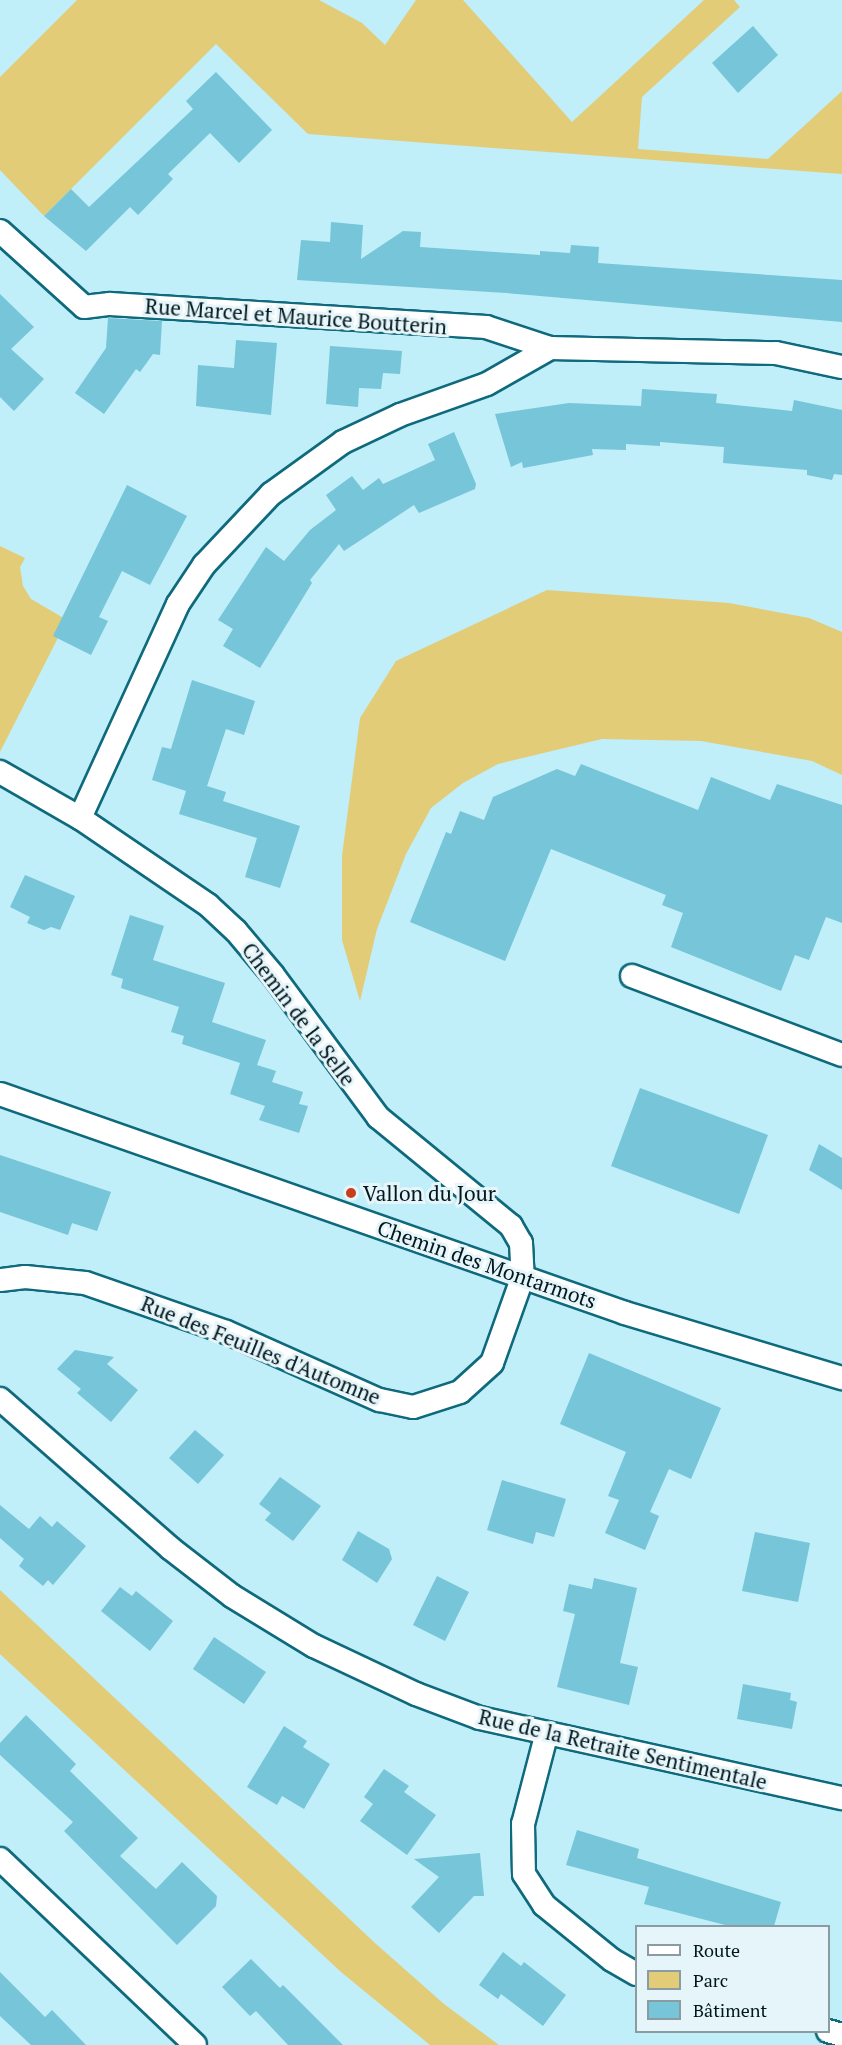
<!DOCTYPE html>
<html>
<head>
<meta charset="utf-8">
<style>
	body { margin:0 }
	#map { position:relative; width:842px; height:2045px; overflow:hidden; background:#c0eef9; font-family:"PT Serif",serif }
	div>[style] { position:absolute }
	[style*='--x'] { left:calc(var(--x)*1px); top:calc(var(--y)*1px); width:calc(var(--w)*1px); rotate:calc(var(--a)*1deg) }
	.green>* { inset:0; background:#e2cc77 }
	.building>* { inset:0; background:#76c5d8 }
	.roads { filter:drop-shadow(2px 0 #0e6a7c) drop-shadow(-2px 0 #0e6a7c) drop-shadow(0 2px #0e6a7c) drop-shadow(0 -2px #0e6a7c) }
	.street>* { height:22px; margin:-11px; padding:0 11px; transform-origin:11px; border-radius:11px; background:#fff }
	.dots>* { width:16px; height:16px; translate:-50% -50%; box-sizing:border-box; border:3px solid #e6f5f9; border-radius:50% }
	span { translate:-50% -50%; white-space:nowrap; text-align:center; line-height:1.15; -webkit-text-stroke:6px #e6f5f9; paint-order:stroke }
	.street-label { font-size:21px; color:#00171d }
	.poi-label { font-size:21px; color:#00171d }
	.left { translate:0 -50%; text-align:left }
	.legend { position:absolute; left:635px; top:1925px; width:195px; height:108px; box-sizing:border-box; background:#e6f5f9; border:2px solid #8a9ca1; margin:0; padding:8px 10px; list-style:none; font-size:18px; color:#00171d }
	.legend li { display:flex; align-items:center; gap:12px; height:30px }
	.legend b { width:30px; border:2px solid #8a9ca1 }
</style>
</head>
<body>
<div id="map">
	<div class="green">
		<i style="clip-path:polygon(77px 0,319px 0,362px 23px,385px 45px,416px 0,463px 0,572px 122px,704px 0,734px 0,740px 7px,642px 97px,638px 149px,768px 159px,842px 91px,842px 174px,308px 134px,216px 44px,44px 216px,0 170px,0 77px)"></i>
		<i style="clip-path:polygon(0 546px,25px 558px,20px 567px,23px 586px,31px 599px,67px 620px,0 752px)"></i>
		<i style="clip-path:polygon(547px 590px,729px 603px,809px 618px,842px 632px,842px 775px,812px 761px,701px 741px,602px 739px,498px 764px,463px 783px,431px 808px,406px 854px,377px 929px,360px 1001px,342px 940px,342px 856px,360px 718px,396px 661px)"></i>
		<i style="clip-path:polygon(0 1590px,375px 1943px,444px 2004px,499px 2045px,430px 2045px,341px 1972px,0 1654px)"></i>
	</div>
	<div class="building">
		<i style="clip-path:polygon(753px 26px,778px 55px,738px 93px,712px 63px)"></i>
		<i style="clip-path:polygon(216px 72px,272px 130px,239px 163px,210px 133px,168px 174px,173px 179px,138px 215px,130px 207px,86px 251px,44px 216px,71px 189px,89px 207px,193px 109px,186px 101px)"></i>
		<i style="clip-path:polygon(331px 222px,363px 225px,361px 259px,403px 231px,421px 232px,420px 247px,540px 255px,540px 251px,570px 253px,571px 245px,599px 247px,598px 263px,842px 280px,842px 322px,506px 293px,297px 280px,301px 240px,330px 242px)"></i>
		<i style="clip-path:polygon(0 294px,34px 327px,11px 349px,44px 379px,14px 411px,0 397px)"></i>
		<i style="clip-path:polygon(108px 318px,162px 321px,160px 355px,153px 354px,140px 372px,136px 369px,104px 414px,75px 393px,106px 348px)"></i>
		<i style="clip-path:polygon(236px 340px,277px 343px,271px 415px,196px 406px,198px 365px,234px 368px)"></i>
		<i style="clip-path:polygon(330px 346px,402px 351px,400px 374px,383px 373px,381px 389px,359px 388px,358px 407px,326px 404px)"></i>
		<i style="clip-path:polygon(642px 389px,717px 394px,716px 403px,792px 411px,794px 400px,842px 410px,842px 475px,834px 474px,832px 480px,807px 475px,807px 470px,723px 463px,724px 447px,660px 442px,660px 446px,626px 444px,626px 450px,592px 449px,593px 455px,523px 468px,522px 462px,511px 467px,495px 414px,569px 403px,641px 406px)"></i>
		<i style="clip-path:polygon(454px 432px,476px 484px,475px 489px,419px 513px,414px 505px,344px 551px,339px 544px,310px 580px,312px 583px,260px 668px,223px 646px,233px 629px,218px 620px,266px 547px,284px 561px,310px 530px,336px 510px,326px 495px,352px 476px,363px 490px,379px 478px,383px 484px,435px 460px,428px 444px)"></i>
		<i style="clip-path:polygon(127px 485px,187px 516px,150px 585px,122px 571px,99px 617px,108px 621px,91px 655px,53px 636px)"></i>
		<i style="clip-path:polygon(192px 680px,255px 701px,244px 735px,226px 729px,207px 786px,226px 792px,223px 801px,300px 826px,280px 888px,245px 877px,257px 838px,179px 814px,186px 791px,152px 780px,162px 747px,171px 749px)"></i>
		<i style="clip-path:polygon(581px 764px,698px 810px,711px 777px,770px 800px,777px 784px,842px 805px,842px 923px,826px 917px,809px 960px,795px 955px,781px 991px,671px 947px,683px 913px,662px 905px,666px 895px,551px 849px,505px 961px,410px 922px,446px 832px,451px 834px,460px 811px,484px 820px,493px 797px,557px 769px,575px 776px)"></i>
		<i style="clip-path:polygon(25px 875px,75px 896px,60px 930px,51px 927px,44px 930px,27px 923px,30px 917px,10px 907px)"></i>
		<i style="clip-path:polygon(130px 915px,164px 926px,153px 960px,225px 983px,212px 1022px,266px 1040px,257px 1065px,276px 1071px,272px 1082px,303px 1092px,299px 1104px,308px 1106px,299px 1133px,259px 1120px,265px 1106px,230px 1094px,240px 1063px,182px 1044px,184px 1036px,171px 1032px,179px 1007px,121px 988px,123px 979px,111px 975px)"></i>
		<i style="clip-path:polygon(640px 1088px,768px 1135px,739px 1214px,611px 1166px)"></i>
		<i style="clip-path:polygon(819px 1144px,842px 1158px,842px 1190px,809px 1170px)"></i>
		<i style="clip-path:polygon(0 1155px,111px 1192px,97px 1231px,72px 1223px,68px 1235px,0 1212px)"></i>
		<i style="clip-path:polygon(75px 1350px,114px 1357px,107px 1364px,138px 1390px,111px 1422px,77px 1393px,81px 1389px,57px 1369px)"></i>
		<i style="clip-path:polygon(589px 1353px,721px 1408px,691px 1479px,669px 1469px,650px 1512px,659px 1516px,645px 1550px,605px 1533px,619px 1500px,608px 1496px,626px 1452px,560px 1424px)"></i>
		<i style="clip-path:polygon(195px 1430px,224px 1455px,198px 1484px,169px 1458px)"></i>
		<i style="clip-path:polygon(280px 1477px,321px 1506px,293px 1541px,265px 1520px,271px 1513px,259px 1504px)"></i>
		<i style="clip-path:polygon(502px 1480px,566px 1499px,554px 1537px,536px 1532px,533px 1544px,487px 1530px)"></i>
		<i style="clip-path:polygon(0 1505px,29px 1529px,40px 1516px,52px 1527px,57px 1521px,86px 1546px,53px 1585px,48px 1580px,43px 1586px,19px 1566px,24px 1559px,0 1538px)"></i>
		<i style="clip-path:polygon(358px 1531px,389px 1549px,392px 1559px,377px 1583px,342px 1560px)"></i>
		<i style="clip-path:polygon(755px 1532px,810px 1543px,798px 1602px,742px 1591px)"></i>
		<i style="clip-path:polygon(437px 1576px,469px 1592px,445px 1641px,413px 1625px)"></i>
		<i style="clip-path:polygon(594px 1578px,637px 1588px,620px 1663px,638px 1667px,629px 1705px,557px 1687px,575px 1614px,563px 1611px,569px 1584px,592px 1589px)"></i>
		<i style="clip-path:polygon(120px 1587px,132px 1596px,136px 1591px,173px 1621px,150px 1651px,101px 1611px)"></i>
		<i style="clip-path:polygon(214px 1637px,266px 1672px,244px 1704px,193px 1669px)"></i>
		<i style="clip-path:polygon(743px 1684px,791px 1693px,790px 1700px,797px 1702px,792px 1729px,737px 1719px)"></i>
		<i style="clip-path:polygon(26px 1715px,76px 1764px,70px 1771px,138px 1838px,120px 1856px,156px 1889px,182px 1862px,217px 1896px,216px 1906px,177px 1945px,64px 1831px,73px 1822px,0 1755px,0 1743px)"></i>
		<i style="clip-path:polygon(284px 1726px,307px 1741px,303px 1747px,330px 1764px,304px 1809px,282px 1796px,277px 1805px,247px 1787px)"></i>
		<i style="clip-path:polygon(384px 1769px,409px 1786px,404px 1792px,436px 1815px,407px 1855px,360px 1821px,373px 1804px,364px 1797px)"></i>
		<i style="clip-path:polygon(577px 1830px,639px 1849px,637px 1858px,781px 1902px,774px 1926px,729px 1926px,644px 1904px,649px 1887px,566px 1865px)"></i>
		<i style="clip-path:polygon(480px 1853px,484px 1896px,474px 1896px,439px 1933px,411px 1907px,439px 1877px,414px 1859px)"></i>
		<i style="clip-path:polygon(503px 1952px,521px 1966px,524px 1962px,566px 1995px,543px 2026px,501px 1994px,498px 1999px,479px 1985px)"></i>
		<i style="clip-path:polygon(251px 1959px,280px 1988px,283px 1985px,343px 2045px,288px 2045px,256px 2011px,250px 2016px,222px 1987px)"></i>
		<i style="clip-path:polygon(0 1972px,45px 2017px,52px 2010px,86px 2045px,31px 2045px,0 2016px)"></i>
	</div>
	<div class="roads">
		<div class="street">
			<i style="--x:0;--y:231;--w:113;--a:42.1"></i>
			<i style="--x:84;--y:307;--w:26;--a:-7"></i>
			<i style="--x:110;--y:304;--w:377;--a:3.5"></i>
			<i style="--x:486;--y:327;--w:67;--a:18.2"></i>
			<i style="--x:0;--y:772;--w:92;--a:29.9"></i>
			<i style="--x:80;--y:818;--w:155;--a:34.2"></i>
			<i style="--x:208;--y:905;--w:38;--a:43"></i>
			<i style="--x:236;--y:931;--w:57;--a:49.9"></i>
			<i style="--x:273;--y:975;--w:177;--a:53.5"></i>
			<i style="--x:378;--y:1117;--w:172;--a:39.3"></i>
			<i style="--x:511;--y:1226;--w:20;--a:60"></i>
			<i style="--x:521;--y:1243;--w:33;--a:87"></i>
			<i style="--x:523;--y:1276;--w:92;--a:109.6"></i>
			<i style="--x:492;--y:1363;--w:43;--a:137.8"></i>
			<i style="--x:460;--y:1392;--w:49;--a:162.3"></i>
			<i style="--x:413;--y:1407;--w:35;--a:-168"></i>
			<i style="--x:379;--y:1400;--w:167;--a:-156"></i>
			<i style="--x:226;--y:1332;--w:149;--a:-160.8"></i>
			<i style="--x:85;--y:1283;--w:60;--a:-174.3"></i>
			<i style="--x:25;--y:1277;--w:25;--a:173"></i>
			<i style="--x:80;--y:818;--w:235;--a:-65.4"></i>
			<i style="--x:178;--y:604;--w:47;--a:-56.3"></i>
			<i style="--x:204;--y:565;--w:98;--a:-46.7"></i>
			<i style="--x:271;--y:494;--w:89;--a:-35.8"></i>
			<i style="--x:343;--y:442;--w:63;--a:-25.3"></i>
			<i style="--x:400;--y:415;--w:92;--a:-19.6"></i>
			<i style="--x:487;--y:384;--w:73;--a:-29.7"></i>
			<i style="--x:550;--y:348;--w:226;--a:1.3"></i>
			<i style="--x:776;--y:353;--w:67;--a:12"></i>
			<i style="--x:632;--y:976;--w:224;--a:20.6"></i>
			<i style="--x:0;--y:1094;--w:662;--a:19.31"></i>
			<i style="--x:625;--y:1313;--w:227;--a:16.7"></i>
			<i style="--x:0;--y:1399;--w:226;--a:41.2"></i>
			<i style="--x:170;--y:1548;--w:78;--a:37.7"></i>
			<i style="--x:232;--y:1596;--w:96;--a:31.4"></i>
			<i style="--x:314;--y:1646;--w:113;--a:25.2"></i>
			<i style="--x:416;--y:1694;--w:68;--a:20.6"></i>
			<i style="--x:480;--y:1718;--w:371;--a:12.5"></i>
			<i style="--x:546;--y:1736;--w:91;--a:104.6"></i>
			<i style="--x:523;--y:1824;--w:50;--a:88.9"></i>
			<i style="--x:524;--y:1874;--w:37;--a:57"></i>
			<i style="--x:544;--y:1905;--w:87;--a:39"></i>
			<i style="--x:612;--y:1960;--w:28;--a:30"></i>
			<i style="--x:0;--y:1859;--w:269;--a:43.6"></i>
			<i style="--x:828;--y:2031;--w:15;--a:16"></i>
		</div>
	</div>
	<div class="dots">
		<i style="left:351px;top:1193px;background:#c73e18"></i>
	</div>
	<div class="street-label">
		<span style="left:296px;top:316px;rotate:4deg">Rue Marcel et Maurice Boutterin</span>
		<span style="left:299px;top:1014px;rotate:53deg">Chemin de la Selle</span>
		<span style="left:487px;top:1264px;rotate:19deg">Chemin des Montarmots</span>
		<span style="left:261px;top:1350px;rotate:22deg">Rue des Feuilles d'Automne</span>
		<span style="left:623px;top:1749px;rotate:13deg">Rue de la Retraite Sentimentale</span>
	</div>
	<div class="poi-label">
		<span class="left" style="left:363px;top:1193px">Vallon du Jour</span>
	</div>
	<ul class="legend">
	<li><b style="height:8px;background:#fff"></b>Route</li>
	<li><b style="height:16px;background:#e2cc77"></b>Parc</li>
	<li><b style="height:16px;background:#76c5d8"></b>Bâtiment</li>
	</ul>
</div>
</body>
</html>
